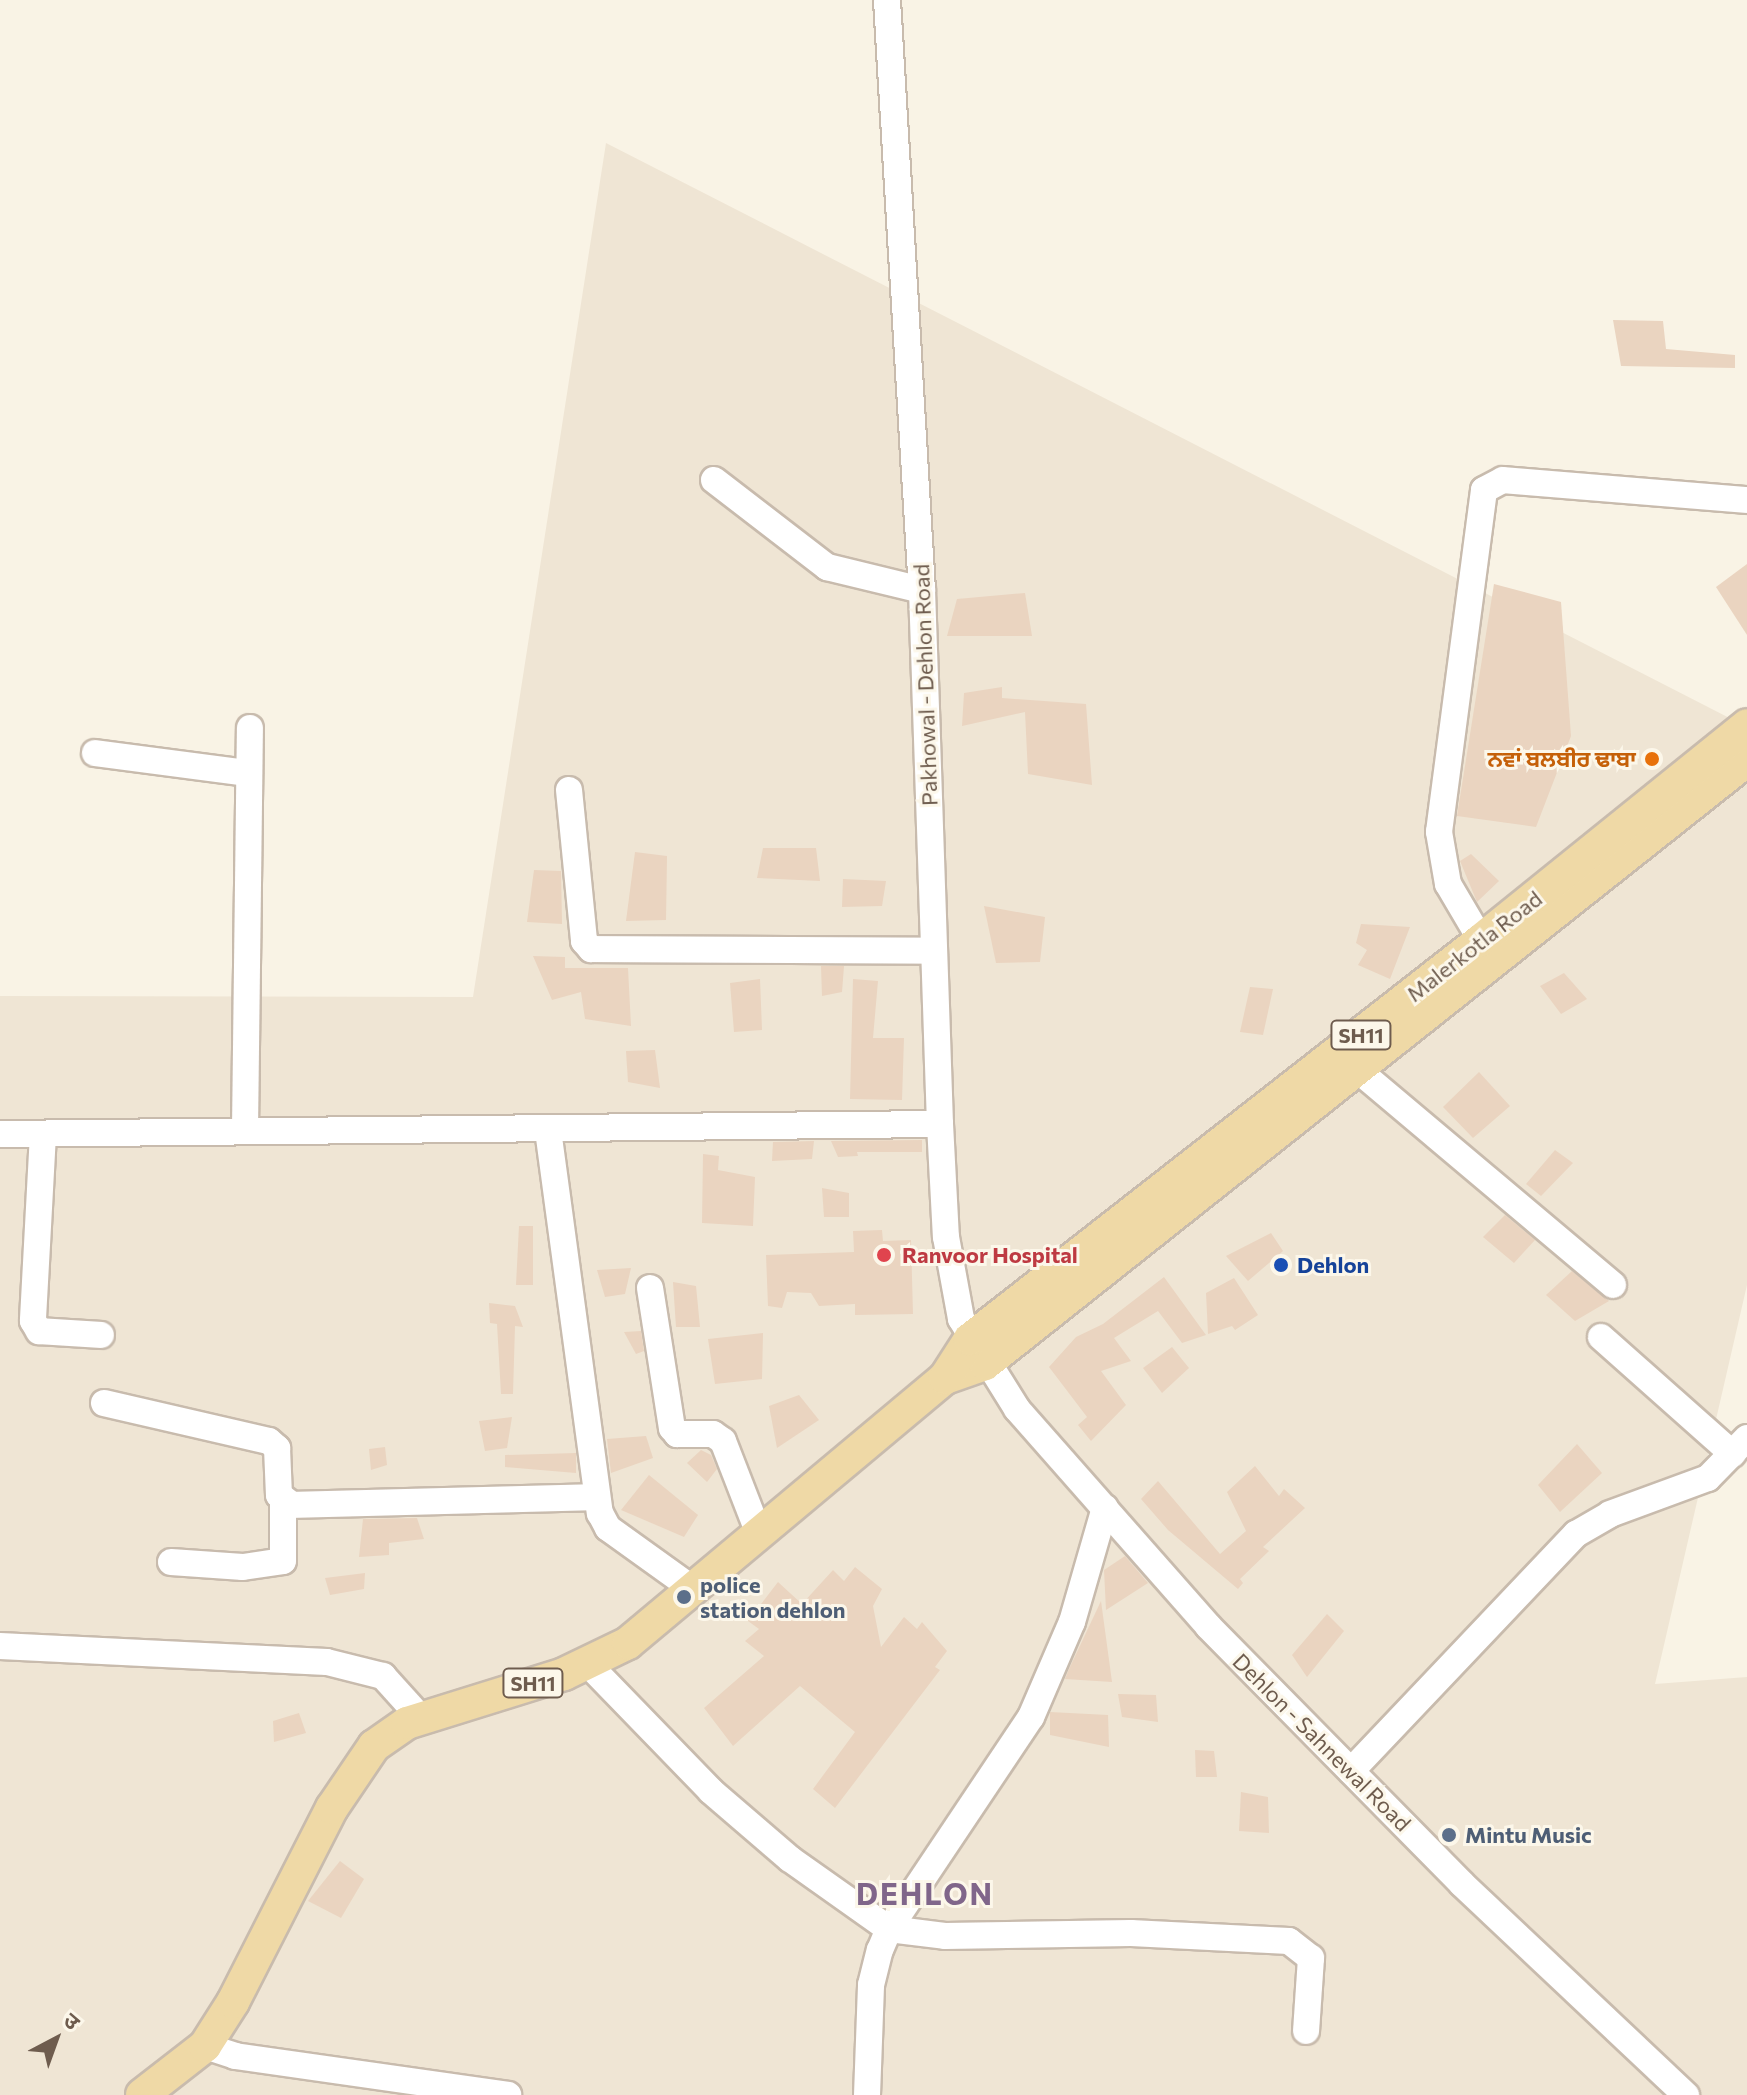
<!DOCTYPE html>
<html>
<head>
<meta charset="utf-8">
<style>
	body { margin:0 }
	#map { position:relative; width:1747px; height:2095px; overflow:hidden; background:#f9f3e5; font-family:Commissioner,"Noto Sans Devanagari","Noto Sans Gurmukhi",sans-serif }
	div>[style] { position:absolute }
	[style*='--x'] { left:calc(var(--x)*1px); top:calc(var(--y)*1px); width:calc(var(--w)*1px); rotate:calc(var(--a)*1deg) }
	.residential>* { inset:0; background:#efe5d4 }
	.building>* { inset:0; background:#ead4c0 }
	.roads { filter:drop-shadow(2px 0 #c8bbad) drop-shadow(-2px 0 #c8bbad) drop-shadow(0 2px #c8bbad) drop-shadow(0 -2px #c8bbad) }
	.minor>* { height:26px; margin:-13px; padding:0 13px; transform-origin:13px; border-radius:13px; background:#fff }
	.major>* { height:32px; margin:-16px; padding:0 16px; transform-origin:16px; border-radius:16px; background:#efd9a6 }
	.dots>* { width:22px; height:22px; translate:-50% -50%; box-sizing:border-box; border:4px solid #fcf7ea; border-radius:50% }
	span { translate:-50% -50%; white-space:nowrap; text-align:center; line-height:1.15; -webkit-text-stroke:6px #fcf7ea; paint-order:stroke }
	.shield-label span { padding:2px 6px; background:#fcf7ea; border:2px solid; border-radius:6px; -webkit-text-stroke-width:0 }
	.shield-label { font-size:20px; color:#6e5c4e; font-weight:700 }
	.street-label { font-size:22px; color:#6e5c4e }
	.food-label { font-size:22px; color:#c56008; font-weight:700 }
	.right { translate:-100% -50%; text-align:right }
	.health-label { font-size:22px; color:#be3a42; font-weight:700 }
	.left { translate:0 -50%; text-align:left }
	.transit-label { font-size:22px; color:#164399; font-weight:700 }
	.service-label { font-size:22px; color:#4e5e75; font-weight:700 }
	.district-label { font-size:30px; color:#80668a; font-weight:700; letter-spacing:2px }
	.north { position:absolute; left:16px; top:1999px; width:80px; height:80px; -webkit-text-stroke:6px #fcf7ea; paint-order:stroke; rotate:41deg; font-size:22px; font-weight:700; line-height:32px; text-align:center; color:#6e5c4e }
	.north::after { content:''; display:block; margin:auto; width:28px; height:36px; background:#6e5c4e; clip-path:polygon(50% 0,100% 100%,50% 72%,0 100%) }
</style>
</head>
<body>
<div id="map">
	<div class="residential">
		<i style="clip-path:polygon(606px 143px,1747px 727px,1747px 1285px,1655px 1684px,1747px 1677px,1747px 2095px,0 2095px,0 996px,473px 997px)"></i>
	</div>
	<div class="building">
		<i style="clip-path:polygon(1613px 320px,1663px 321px,1666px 349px,1735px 355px,1735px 368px,1621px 366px)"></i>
		<i style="clip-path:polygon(1747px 564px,1747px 635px,1716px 587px)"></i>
		<i style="clip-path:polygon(1494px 584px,1561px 602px,1571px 736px,1536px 827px,1457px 816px)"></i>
		<i style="clip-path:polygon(1025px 593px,1032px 636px,947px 636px,957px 599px)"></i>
		<i style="clip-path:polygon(1002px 687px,1002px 698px,1086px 704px,1092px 785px,1028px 774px,1025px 712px,962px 726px,964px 693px)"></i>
		<i style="clip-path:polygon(763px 848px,816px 848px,820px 881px,757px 878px)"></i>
		<i style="clip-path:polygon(635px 852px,667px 856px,666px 920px,626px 921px)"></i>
		<i style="clip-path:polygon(1471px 854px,1499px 881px,1477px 902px,1460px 861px)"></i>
		<i style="clip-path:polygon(534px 870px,561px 871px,562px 924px,527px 922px)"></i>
		<i style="clip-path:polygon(843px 879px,886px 881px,882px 906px,842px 907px)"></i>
		<i style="clip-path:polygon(984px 906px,1045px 917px,1040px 962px,996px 963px)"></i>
		<i style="clip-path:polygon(1361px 924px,1410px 927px,1390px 979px,1358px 965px,1367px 950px,1356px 943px)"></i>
		<i style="clip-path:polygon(533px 956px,565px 957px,565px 968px,628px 968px,631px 1026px,585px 1019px,581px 992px,552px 1000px)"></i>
		<i style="clip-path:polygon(821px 966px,844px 966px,842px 992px,822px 996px)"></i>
		<i style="clip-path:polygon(1564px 973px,1587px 999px,1561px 1014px,1540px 986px)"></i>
		<i style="clip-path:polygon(760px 979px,762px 1030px,734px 1032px,730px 983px)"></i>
		<i style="clip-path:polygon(853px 979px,878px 981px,873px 1038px,904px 1038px,902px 1100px,850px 1099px)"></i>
		<i style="clip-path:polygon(1250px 987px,1273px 989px,1263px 1035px,1240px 1032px)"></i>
		<i style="clip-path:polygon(655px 1050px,660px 1088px,628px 1082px,626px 1051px)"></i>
		<i style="clip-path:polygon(1479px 1072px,1510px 1106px,1473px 1138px,1443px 1107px)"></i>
		<i style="clip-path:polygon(922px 1140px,922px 1152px,857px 1152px,858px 1156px,838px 1157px,831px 1141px)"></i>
		<i style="clip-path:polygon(814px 1141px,812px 1159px,772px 1161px,773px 1142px)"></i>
		<i style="clip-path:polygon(1555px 1150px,1573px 1163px,1541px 1196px,1526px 1184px)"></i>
		<i style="clip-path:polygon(703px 1154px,719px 1156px,718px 1170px,755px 1177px,753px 1226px,702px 1223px)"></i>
		<i style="clip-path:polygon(822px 1188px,849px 1193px,849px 1217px,824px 1217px)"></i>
		<i style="clip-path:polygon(1505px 1215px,1535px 1240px,1514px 1263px,1483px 1237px)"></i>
		<i style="clip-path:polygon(519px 1226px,533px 1226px,533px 1285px,516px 1285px)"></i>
		<i style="clip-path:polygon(882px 1230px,883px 1241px,911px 1240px,913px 1314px,855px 1315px,855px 1304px,819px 1306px,811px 1293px,787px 1292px,782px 1308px,768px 1306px,766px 1255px,854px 1252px,853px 1231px)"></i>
		<i style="clip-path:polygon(1271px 1233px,1283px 1251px,1248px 1281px,1226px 1256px)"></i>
		<i style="clip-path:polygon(631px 1268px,625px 1294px,605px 1297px,597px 1270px)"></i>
		<i style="clip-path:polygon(1572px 1271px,1609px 1301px,1575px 1321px,1546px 1295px)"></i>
		<i style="clip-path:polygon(1164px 1277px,1206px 1335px,1182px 1343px,1158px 1311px,1114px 1338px,1131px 1361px,1101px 1371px,1126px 1405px,1091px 1441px,1078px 1425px,1087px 1417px,1049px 1367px,1076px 1337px,1103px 1324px)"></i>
		<i style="clip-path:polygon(1234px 1278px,1258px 1315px,1235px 1330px,1232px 1326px,1208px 1334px,1206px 1293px)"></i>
		<i style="clip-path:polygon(673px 1282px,696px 1286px,700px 1327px,676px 1327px)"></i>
		<i style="clip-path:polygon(489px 1303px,515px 1306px,523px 1327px,515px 1326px,513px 1394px,501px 1394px,497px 1324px,490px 1323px)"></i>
		<i style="clip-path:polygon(641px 1331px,644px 1351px,636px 1354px,624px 1332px)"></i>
		<i style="clip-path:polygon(763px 1333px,762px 1379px,715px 1384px,708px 1339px)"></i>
		<i style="clip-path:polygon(1172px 1347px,1189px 1368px,1162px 1393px,1143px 1368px)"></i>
		<i style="clip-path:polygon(799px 1395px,819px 1420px,777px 1448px,769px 1406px)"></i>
		<i style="clip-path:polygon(512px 1417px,507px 1448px,485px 1451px,479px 1421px)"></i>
		<i style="clip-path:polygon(646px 1436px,653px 1458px,611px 1473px,607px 1439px)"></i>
		<i style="clip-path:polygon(1577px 1444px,1602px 1473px,1560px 1512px,1538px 1485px)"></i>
		<i style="clip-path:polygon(385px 1447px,387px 1465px,371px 1470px,369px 1449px)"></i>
		<i style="clip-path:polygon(701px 1450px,711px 1455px,717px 1469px,707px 1482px,687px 1463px)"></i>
		<i style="clip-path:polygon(576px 1453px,576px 1473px,505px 1467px,505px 1455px)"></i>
		<i style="clip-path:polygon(1255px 1466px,1279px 1496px,1284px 1489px,1305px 1508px,1263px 1547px,1269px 1551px,1240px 1579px,1243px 1583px,1238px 1589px,1168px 1530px,1141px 1499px,1158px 1481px,1220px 1554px,1246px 1531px,1227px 1492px)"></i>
		<i style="clip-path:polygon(649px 1475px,698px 1515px,684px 1537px,621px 1510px)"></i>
		<i style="clip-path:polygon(417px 1518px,424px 1539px,389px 1543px,389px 1555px,359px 1557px,363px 1519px)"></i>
		<i style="clip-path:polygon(1125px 1556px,1148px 1583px,1106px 1610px,1104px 1570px)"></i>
		<i style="clip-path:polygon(855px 1567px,882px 1589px,873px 1606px,881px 1647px,904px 1617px,917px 1629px,922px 1622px,947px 1651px,935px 1667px,940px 1670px,835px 1808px,813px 1789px,855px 1732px,800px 1686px,733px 1746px,704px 1708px,764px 1656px,745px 1641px,759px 1629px,748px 1621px,778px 1582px,802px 1604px,833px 1570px,844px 1581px)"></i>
		<i style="clip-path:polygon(365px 1573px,364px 1589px,330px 1595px,325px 1578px)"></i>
		<i style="clip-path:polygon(1101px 1601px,1112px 1682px,1065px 1679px,1069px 1669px)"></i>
		<i style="clip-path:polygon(1327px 1614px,1344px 1631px,1307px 1677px,1292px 1655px)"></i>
		<i style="clip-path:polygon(1118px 1694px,1156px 1695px,1158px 1722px,1122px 1717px)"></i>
		<i style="clip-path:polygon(1050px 1712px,1108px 1715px,1109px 1747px,1050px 1735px)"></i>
		<i style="clip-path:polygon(299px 1713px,306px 1733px,274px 1742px,273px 1721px)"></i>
		<i style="clip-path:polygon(1195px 1750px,1214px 1751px,1217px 1777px,1196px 1777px)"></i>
		<i style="clip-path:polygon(1241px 1792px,1268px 1797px,1269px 1833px,1239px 1831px)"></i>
		<i style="clip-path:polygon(340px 1861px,364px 1879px,341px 1918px,308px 1901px)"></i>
	</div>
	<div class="roads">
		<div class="minor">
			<i style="--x:887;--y:0;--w:591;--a:86.61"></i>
			<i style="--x:922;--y:590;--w:534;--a:88.07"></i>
			<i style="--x:940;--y:1124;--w:113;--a:87"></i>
			<i style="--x:946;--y:1237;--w:83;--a:79.6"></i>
			<i style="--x:961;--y:1319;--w:106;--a:58.1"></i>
			<i style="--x:1017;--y:1409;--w:289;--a:48.6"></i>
			<i style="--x:1208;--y:1626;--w:362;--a:45.4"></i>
			<i style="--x:1462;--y:1884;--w:308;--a:43.3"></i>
			<i style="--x:714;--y:480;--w:143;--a:37.6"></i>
			<i style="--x:827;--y:567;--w:98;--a:13.6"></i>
			<i style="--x:95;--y:753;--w:153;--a:7.5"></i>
			<i style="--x:569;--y:790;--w:152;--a:84.3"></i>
			<i style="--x:584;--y:941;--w:11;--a:49"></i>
			<i style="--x:591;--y:949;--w:343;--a:0.3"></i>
			<i style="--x:1481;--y:940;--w:65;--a:-120.5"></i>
			<i style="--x:1448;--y:884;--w:53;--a:-99.8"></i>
			<i style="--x:1439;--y:832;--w:345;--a:-82.5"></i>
			<i style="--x:1484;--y:490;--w:21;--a:-28"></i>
			<i style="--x:1503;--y:480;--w:245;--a:4.7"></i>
			<i style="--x:1359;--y:1071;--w:332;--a:40.1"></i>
			<i style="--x:245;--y:1130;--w:402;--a:-89.3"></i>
			<i style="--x:548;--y:1130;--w:387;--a:82.3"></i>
			<i style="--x:600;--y:1513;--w:17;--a:62"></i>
			<i style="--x:608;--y:1528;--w:105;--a:35.7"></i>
			<i style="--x:0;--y:1134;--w:940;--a:-0.61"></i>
			<i style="--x:43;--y:1134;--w:187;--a:93.1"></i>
			<i style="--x:33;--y:1321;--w:12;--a:59"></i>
			<i style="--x:39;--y:1331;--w:62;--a:3.7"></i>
			<i style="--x:650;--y:1288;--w:142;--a:81.1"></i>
			<i style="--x:672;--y:1428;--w:8;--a:50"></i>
			<i style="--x:677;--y:1434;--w:36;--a:0"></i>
			<i style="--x:713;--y:1434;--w:12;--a:35"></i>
			<i style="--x:723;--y:1441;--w:100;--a:68.8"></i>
			<i style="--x:1601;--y:1337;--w:176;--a:41.6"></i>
			<i style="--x:104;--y:1403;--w:169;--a:13"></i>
			<i style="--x:269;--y:1441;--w:11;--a:41"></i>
			<i style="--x:277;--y:1448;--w:47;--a:87.6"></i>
			<i style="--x:279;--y:1495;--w:16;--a:38"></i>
			<i style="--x:292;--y:1505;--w:305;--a:-1.5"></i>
			<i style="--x:171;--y:1562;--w:72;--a:4"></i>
			<i style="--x:243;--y:1567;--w:40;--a:-8.5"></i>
			<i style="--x:283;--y:1561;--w:60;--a:-90"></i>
			<i style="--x:0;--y:1646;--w:327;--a:2.8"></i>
			<i style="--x:327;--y:1662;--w:58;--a:14"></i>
			<i style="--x:383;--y:1676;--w:57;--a:47.9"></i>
			<i style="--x:587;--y:1663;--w:178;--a:45.9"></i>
			<i style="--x:711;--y:1791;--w:104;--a:40.7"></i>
			<i style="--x:790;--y:1859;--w:121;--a:35.3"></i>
			<i style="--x:889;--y:1929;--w:56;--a:7.1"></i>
			<i style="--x:945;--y:1936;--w:186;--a:-0.9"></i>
			<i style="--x:1131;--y:1933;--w:158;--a:2.9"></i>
			<i style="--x:1289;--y:1941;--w:28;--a:38"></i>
			<i style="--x:1311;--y:1958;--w:73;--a:93.9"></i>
			<i style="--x:1351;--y:1771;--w:327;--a:-46.5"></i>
			<i style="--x:1576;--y:1534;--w:39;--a:-30"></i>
			<i style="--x:1610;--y:1514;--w:104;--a:-20.2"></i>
			<i style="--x:1708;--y:1478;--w:56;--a:-45.7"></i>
			<i style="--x:205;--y:2046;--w:32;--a:18"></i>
			<i style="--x:235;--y:2056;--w:276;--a:8.1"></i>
			<i style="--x:867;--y:2095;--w:110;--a:-87.9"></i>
			<i style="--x:871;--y:1985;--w:36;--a:-76"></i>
			<i style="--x:880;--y:1950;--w:23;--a:-67"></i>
			<i style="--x:889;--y:1929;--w:255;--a:-56.2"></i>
			<i style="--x:1031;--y:1717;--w:103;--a:-66.7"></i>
			<i style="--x:1072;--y:1622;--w:119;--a:-73.9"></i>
		</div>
		<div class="major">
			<i style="--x:945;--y:1378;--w:42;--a:-19.3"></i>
			<i style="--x:985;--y:1364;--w:972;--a:-38.4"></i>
			<i style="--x:142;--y:2095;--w:80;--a:-37.9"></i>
			<i style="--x:205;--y:2046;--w:52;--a:-57.5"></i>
			<i style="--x:233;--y:2002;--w:218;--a:-63"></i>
			<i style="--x:332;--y:1808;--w:75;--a:-55.9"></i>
			<i style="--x:374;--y:1746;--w:40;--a:-34.9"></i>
			<i style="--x:407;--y:1723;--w:164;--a:-17.3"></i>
			<i style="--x:564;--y:1674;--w:71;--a:-25.8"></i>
			<i style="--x:628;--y:1643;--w:413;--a:-39.9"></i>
			<i style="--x:945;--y:1378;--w:46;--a:-57.3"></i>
			<i style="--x:970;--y:1339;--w:648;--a:-37.98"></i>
			<i style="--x:1481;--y:940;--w:342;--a:-38.9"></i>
		</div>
	</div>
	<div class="dots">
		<i style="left:1652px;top:759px;background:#e8710a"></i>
		<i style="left:884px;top:1255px;background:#e0444e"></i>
		<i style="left:1281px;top:1265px;background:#1a4fb4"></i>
		<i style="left:684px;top:1597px;background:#5c6f8a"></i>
		<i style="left:1449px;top:1835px;background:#5c6f8a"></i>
	</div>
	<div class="shield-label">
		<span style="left:1361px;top:1035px">SH11</span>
		<span style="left:533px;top:1683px">SH11</span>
	</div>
	<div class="street-label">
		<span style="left:925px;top:685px;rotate:-92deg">Pakhowal - Dehlon Road</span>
		<span style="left:1474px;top:946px;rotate:-38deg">Malerkotla Road</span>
		<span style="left:1322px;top:1742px;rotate:45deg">Dehlon - Sahnewal Road</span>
	</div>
	<div class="food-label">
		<span class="right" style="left:1636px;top:759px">ਨਵਾਂ ਬਲਬੀਰ ਢਾਬਾ</span>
	</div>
	<div class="health-label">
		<span class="left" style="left:902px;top:1255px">Ranvoor Hospital</span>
	</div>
	<div class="transit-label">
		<span class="left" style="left:1297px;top:1265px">Dehlon</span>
	</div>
	<div class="service-label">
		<span class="left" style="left:700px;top:1597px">police<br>station dehlon</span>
		<span class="left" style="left:1465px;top:1835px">Mintu Music</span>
	</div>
	<div class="district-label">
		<span style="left:925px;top:1893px">DEHLON</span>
	</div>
	<div class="north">उ</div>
</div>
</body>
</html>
